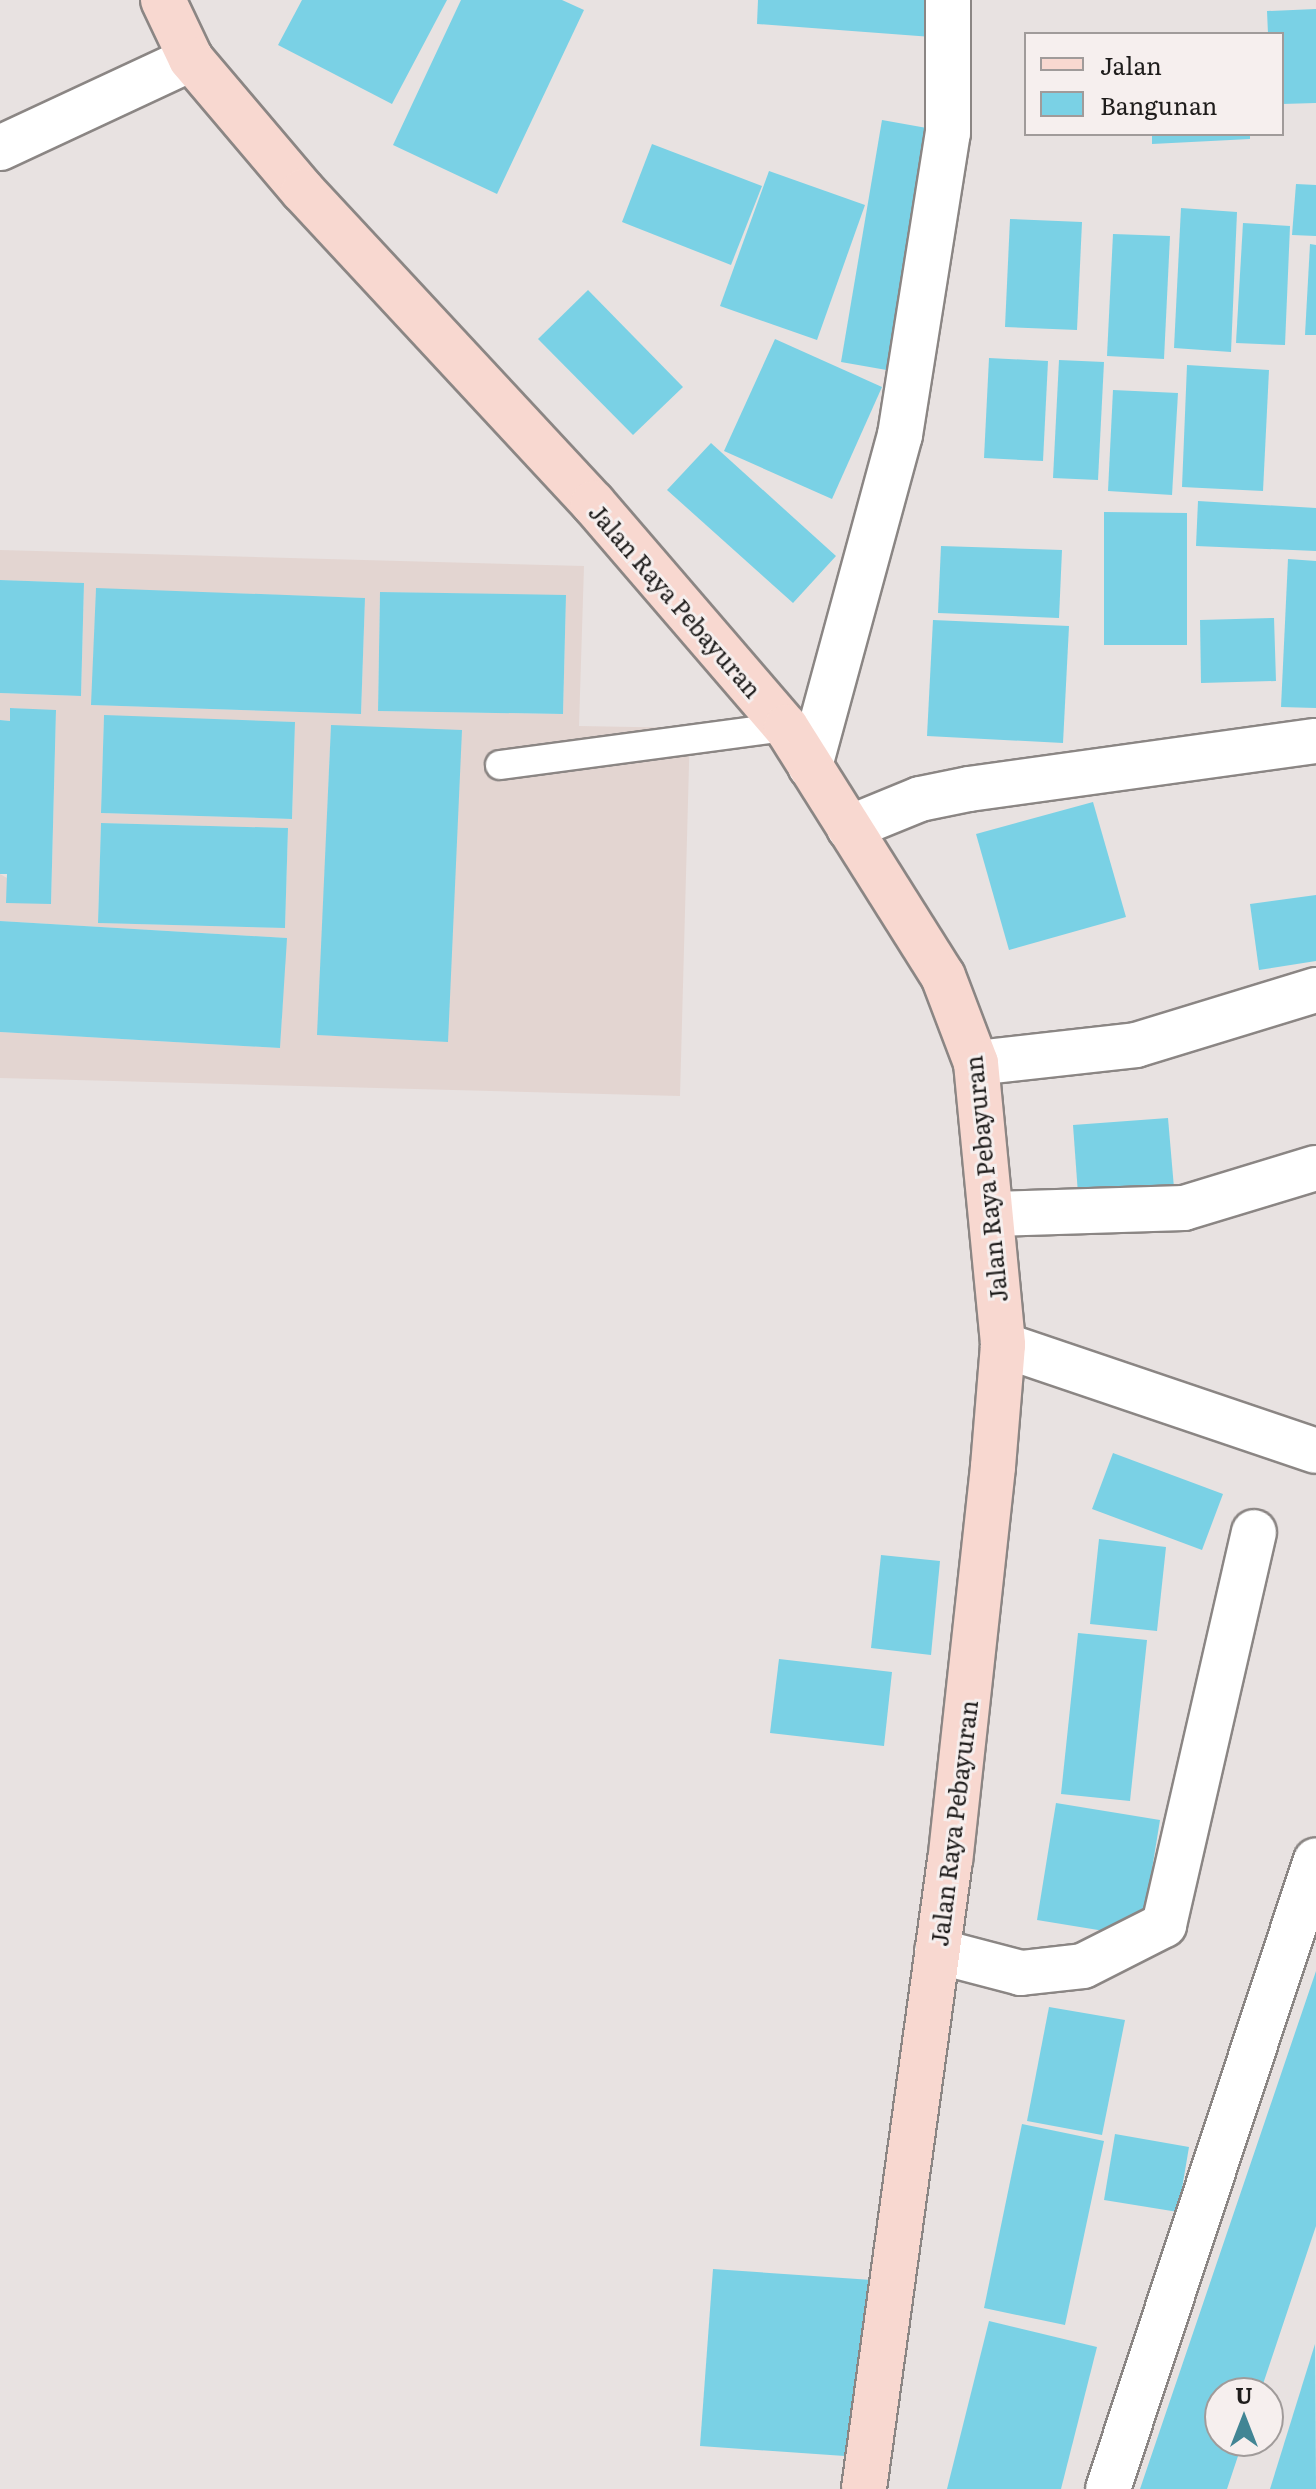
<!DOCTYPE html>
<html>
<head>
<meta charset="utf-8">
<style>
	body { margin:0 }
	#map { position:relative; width:1316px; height:2489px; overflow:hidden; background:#e8e2e1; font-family:Literata,serif }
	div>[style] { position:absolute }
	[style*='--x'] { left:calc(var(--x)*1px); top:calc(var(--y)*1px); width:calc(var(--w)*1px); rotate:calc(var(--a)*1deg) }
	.built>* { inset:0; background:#e3d5d1 }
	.building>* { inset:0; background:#7ad1e5 }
	.roads { filter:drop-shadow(2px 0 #8b8684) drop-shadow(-2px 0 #8b8684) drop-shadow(0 2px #8b8684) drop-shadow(0 -2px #8b8684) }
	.lane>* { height:28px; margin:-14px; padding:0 14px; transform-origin:14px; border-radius:14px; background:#fff }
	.street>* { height:44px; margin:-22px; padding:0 22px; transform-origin:22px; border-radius:22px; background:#fff }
	.secondary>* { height:44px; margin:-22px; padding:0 22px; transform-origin:22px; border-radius:22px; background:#f8d8d0 }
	span { translate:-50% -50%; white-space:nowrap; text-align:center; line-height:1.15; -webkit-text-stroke:6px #f6efee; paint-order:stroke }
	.street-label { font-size:24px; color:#1f1d1c }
	.legend { position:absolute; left:1024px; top:32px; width:260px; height:104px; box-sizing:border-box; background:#f6efee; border:2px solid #a09b9a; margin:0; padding:10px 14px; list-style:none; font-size:24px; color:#1f1d1c }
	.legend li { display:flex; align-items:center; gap:16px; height:40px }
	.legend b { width:40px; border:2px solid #a09b9a }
	.north { position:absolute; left:1204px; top:2377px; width:80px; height:80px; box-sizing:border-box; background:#f6efee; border:2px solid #a09b9a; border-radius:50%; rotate:0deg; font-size:22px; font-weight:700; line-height:32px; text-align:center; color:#1f1d1c }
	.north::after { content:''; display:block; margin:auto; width:28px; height:36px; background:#418594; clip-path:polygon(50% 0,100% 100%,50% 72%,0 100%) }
</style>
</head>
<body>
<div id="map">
	<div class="built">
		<i style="clip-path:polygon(evenodd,0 550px,584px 566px,579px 726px,690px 728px,680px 1096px,0 1078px,0 1032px,280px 1048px,286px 938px,0 921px,0 874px,51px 903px,56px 711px,10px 708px,10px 721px,0 720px,0 693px,81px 696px,84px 583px,0 580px,0 550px,96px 589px,365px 598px,361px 714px,92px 705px,96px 589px,0 550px,380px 592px,566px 596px,563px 714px,378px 711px,380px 592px,0 550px,104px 716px,295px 722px,292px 819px,101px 813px,104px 716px,0 550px,331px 725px,448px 1041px,318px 1035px,331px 725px,0 550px,101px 823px,288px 828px,285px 928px,98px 923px,101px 823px)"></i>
	</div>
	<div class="building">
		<i style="clip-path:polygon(302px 0,447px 0,392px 104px,278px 45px)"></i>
		<i style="clip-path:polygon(461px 0,562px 0,584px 10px,497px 194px,393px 145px)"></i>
		<i style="clip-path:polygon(758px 0,934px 0,932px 37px,757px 24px)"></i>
		<i style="clip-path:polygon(1316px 9px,1316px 103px,1282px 104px,1282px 34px,1268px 34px,1267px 11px)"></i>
		<i style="clip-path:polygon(882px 120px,938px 130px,898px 372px,841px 362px)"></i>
		<i style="clip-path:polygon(1152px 134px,1250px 134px,1250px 139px,1152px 144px)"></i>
		<i style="clip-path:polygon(652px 144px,762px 186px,731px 265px,622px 222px)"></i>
		<i style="clip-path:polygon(769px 171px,865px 205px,817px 340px,720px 306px)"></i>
		<i style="clip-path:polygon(1296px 184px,1316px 185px,1316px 236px,1292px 235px)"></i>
		<i style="clip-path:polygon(1181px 208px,1237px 212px,1231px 352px,1174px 348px)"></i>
		<i style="clip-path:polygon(1010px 219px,1082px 222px,1077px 330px,1005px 327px)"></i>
		<i style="clip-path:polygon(1243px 223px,1290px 226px,1285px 345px,1236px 343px)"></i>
		<i style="clip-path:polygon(1113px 234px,1170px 236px,1164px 359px,1107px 356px)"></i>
		<i style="clip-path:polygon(1310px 244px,1316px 245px,1316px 335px,1305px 335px)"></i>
		<i style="clip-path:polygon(588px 290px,683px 387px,633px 435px,538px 339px)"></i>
		<i style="clip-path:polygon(775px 339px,882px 387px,832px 499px,724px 451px)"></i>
		<i style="clip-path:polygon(989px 358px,1048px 361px,1043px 461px,984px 458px)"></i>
		<i style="clip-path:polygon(1059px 360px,1104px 362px,1098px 480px,1053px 478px)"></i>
		<i style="clip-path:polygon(1187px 365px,1269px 370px,1263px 491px,1182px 487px)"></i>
		<i style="clip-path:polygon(1113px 390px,1178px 393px,1172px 495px,1108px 491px)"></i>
		<i style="clip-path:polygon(711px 443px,836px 556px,793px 603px,667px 490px)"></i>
		<i style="clip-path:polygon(1198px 501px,1316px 508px,1316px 551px,1196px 546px)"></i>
		<i style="clip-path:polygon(1104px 512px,1187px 513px,1187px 645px,1104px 645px)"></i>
		<i style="clip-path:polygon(941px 546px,1062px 550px,1059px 618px,938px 613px)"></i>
		<i style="clip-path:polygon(1288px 559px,1316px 561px,1316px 708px,1281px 707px)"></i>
		<i style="clip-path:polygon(0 580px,84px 583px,81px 696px,0 693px)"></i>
		<i style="clip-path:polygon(96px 588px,365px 598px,361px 714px,91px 705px)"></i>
		<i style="clip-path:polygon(380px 592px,566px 595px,563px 714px,378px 711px)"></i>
		<i style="clip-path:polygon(1274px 618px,1276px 681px,1201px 683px,1200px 620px)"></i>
		<i style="clip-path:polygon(933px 620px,1069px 626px,1063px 743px,927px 736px)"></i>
		<i style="clip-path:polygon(10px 708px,56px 710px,51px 904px,6px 903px,7px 874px,0 874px,0 720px,10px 721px)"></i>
		<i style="clip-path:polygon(104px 715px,295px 722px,292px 819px,101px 813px)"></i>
		<i style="clip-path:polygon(331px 725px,462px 730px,448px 1042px,317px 1035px)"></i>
		<i style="clip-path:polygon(1093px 802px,1126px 917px,1009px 950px,976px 834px)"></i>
		<i style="clip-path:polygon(101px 823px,288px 828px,285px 928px,98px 923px)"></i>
		<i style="clip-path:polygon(1316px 895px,1316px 961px,1259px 970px,1250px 904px)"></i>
		<i style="clip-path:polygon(0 921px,287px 938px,280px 1048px,0 1032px)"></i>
		<i style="clip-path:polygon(1168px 1118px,1174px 1188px,1078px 1194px,1073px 1125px)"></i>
		<i style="clip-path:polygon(1113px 1453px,1223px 1494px,1202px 1550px,1092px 1509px)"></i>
		<i style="clip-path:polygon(1099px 1539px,1166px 1547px,1157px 1631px,1090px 1624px)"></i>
		<i style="clip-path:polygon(881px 1555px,940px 1561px,931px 1655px,871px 1648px)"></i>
		<i style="clip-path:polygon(1078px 1633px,1147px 1640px,1130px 1801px,1061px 1794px)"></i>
		<i style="clip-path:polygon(779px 1659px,892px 1672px,884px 1746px,770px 1733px)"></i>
		<i style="clip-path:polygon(1056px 1803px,1160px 1820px,1141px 1937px,1037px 1920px)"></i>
		<i style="clip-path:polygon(1316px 1971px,1316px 2226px,1260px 2393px,1220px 2393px,1220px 2441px,1243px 2441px,1227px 2489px,1140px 2489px)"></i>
		<i style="clip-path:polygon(1049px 2007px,1125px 2020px,1102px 2135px,1027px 2121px)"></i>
		<i style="clip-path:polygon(1022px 2124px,1104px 2141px,1065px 2325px,984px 2308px)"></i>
		<i style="clip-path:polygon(1115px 2134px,1189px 2147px,1178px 2212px,1104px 2200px)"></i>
		<i style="clip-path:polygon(713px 2269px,872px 2280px,859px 2457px,700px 2446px)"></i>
		<i style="clip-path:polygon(989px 2321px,1097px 2347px,1061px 2489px,947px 2489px)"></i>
		<i style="clip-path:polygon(1315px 2344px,1316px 2489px,1270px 2489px)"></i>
	</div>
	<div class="roads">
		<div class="lane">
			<i style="--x:500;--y:765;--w:289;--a:-7.6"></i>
		</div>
		<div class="street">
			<i style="--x:0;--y:148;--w:211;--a:-25"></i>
			<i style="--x:810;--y:766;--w:343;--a:-74.8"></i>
			<i style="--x:900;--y:435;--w:306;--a:-81"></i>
			<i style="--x:948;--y:133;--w:133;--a:-90"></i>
			<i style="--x:849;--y:828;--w:77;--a:-22.2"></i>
			<i style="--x:920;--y:799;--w:50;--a:-11.5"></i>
			<i style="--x:969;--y:789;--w:350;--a:-7.9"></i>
			<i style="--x:976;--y:1063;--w:161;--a:-6.4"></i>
			<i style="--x:1136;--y:1045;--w:188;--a:-17"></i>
			<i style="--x:994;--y:1214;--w:190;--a:-1.8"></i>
			<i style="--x:1184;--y:1208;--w:138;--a:-16.9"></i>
			<i style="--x:1003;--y:1345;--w:330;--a:18.7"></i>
			<i style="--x:937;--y:1951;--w:87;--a:14.7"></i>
			<i style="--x:1021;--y:1973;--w:62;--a:-6.4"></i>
			<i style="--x:1083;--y:1966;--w:91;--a:-26.8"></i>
			<i style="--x:1164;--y:1925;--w:403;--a:-77.1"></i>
			<i style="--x:1108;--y:2489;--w:662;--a:-71.7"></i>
		</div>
		<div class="secondary">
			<i style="--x:163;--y:0;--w:65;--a:64.6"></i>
			<i style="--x:191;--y:59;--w:173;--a:49.7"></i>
			<i style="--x:303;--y:191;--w:426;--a:47.1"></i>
			<i style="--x:593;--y:503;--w:296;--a:49.3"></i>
			<i style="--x:786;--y:727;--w:294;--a:57.8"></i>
			<i style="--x:943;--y:976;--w:93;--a:69.2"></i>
			<i style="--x:976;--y:1063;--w:283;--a:84.5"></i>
			<i style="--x:1003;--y:1345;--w:122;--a:94.7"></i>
			<i style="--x:993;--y:1467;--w:395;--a:96.2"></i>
			<i style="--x:950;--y:1860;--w:635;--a:97.79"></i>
		</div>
	</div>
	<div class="street-label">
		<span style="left:676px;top:600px;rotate:49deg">Jalan Raya Pebayuran</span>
		<span style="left:985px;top:1179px;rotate:-96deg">Jalan Raya Pebayuran</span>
		<span style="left:953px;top:1823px;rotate:-83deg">Jalan Raya Pebayuran</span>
	</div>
	<ul class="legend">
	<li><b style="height:10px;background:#f8d8d0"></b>Jalan</li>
	<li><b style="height:22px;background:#7ad1e5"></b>Bangunan</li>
	</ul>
	<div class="north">U</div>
</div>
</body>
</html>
